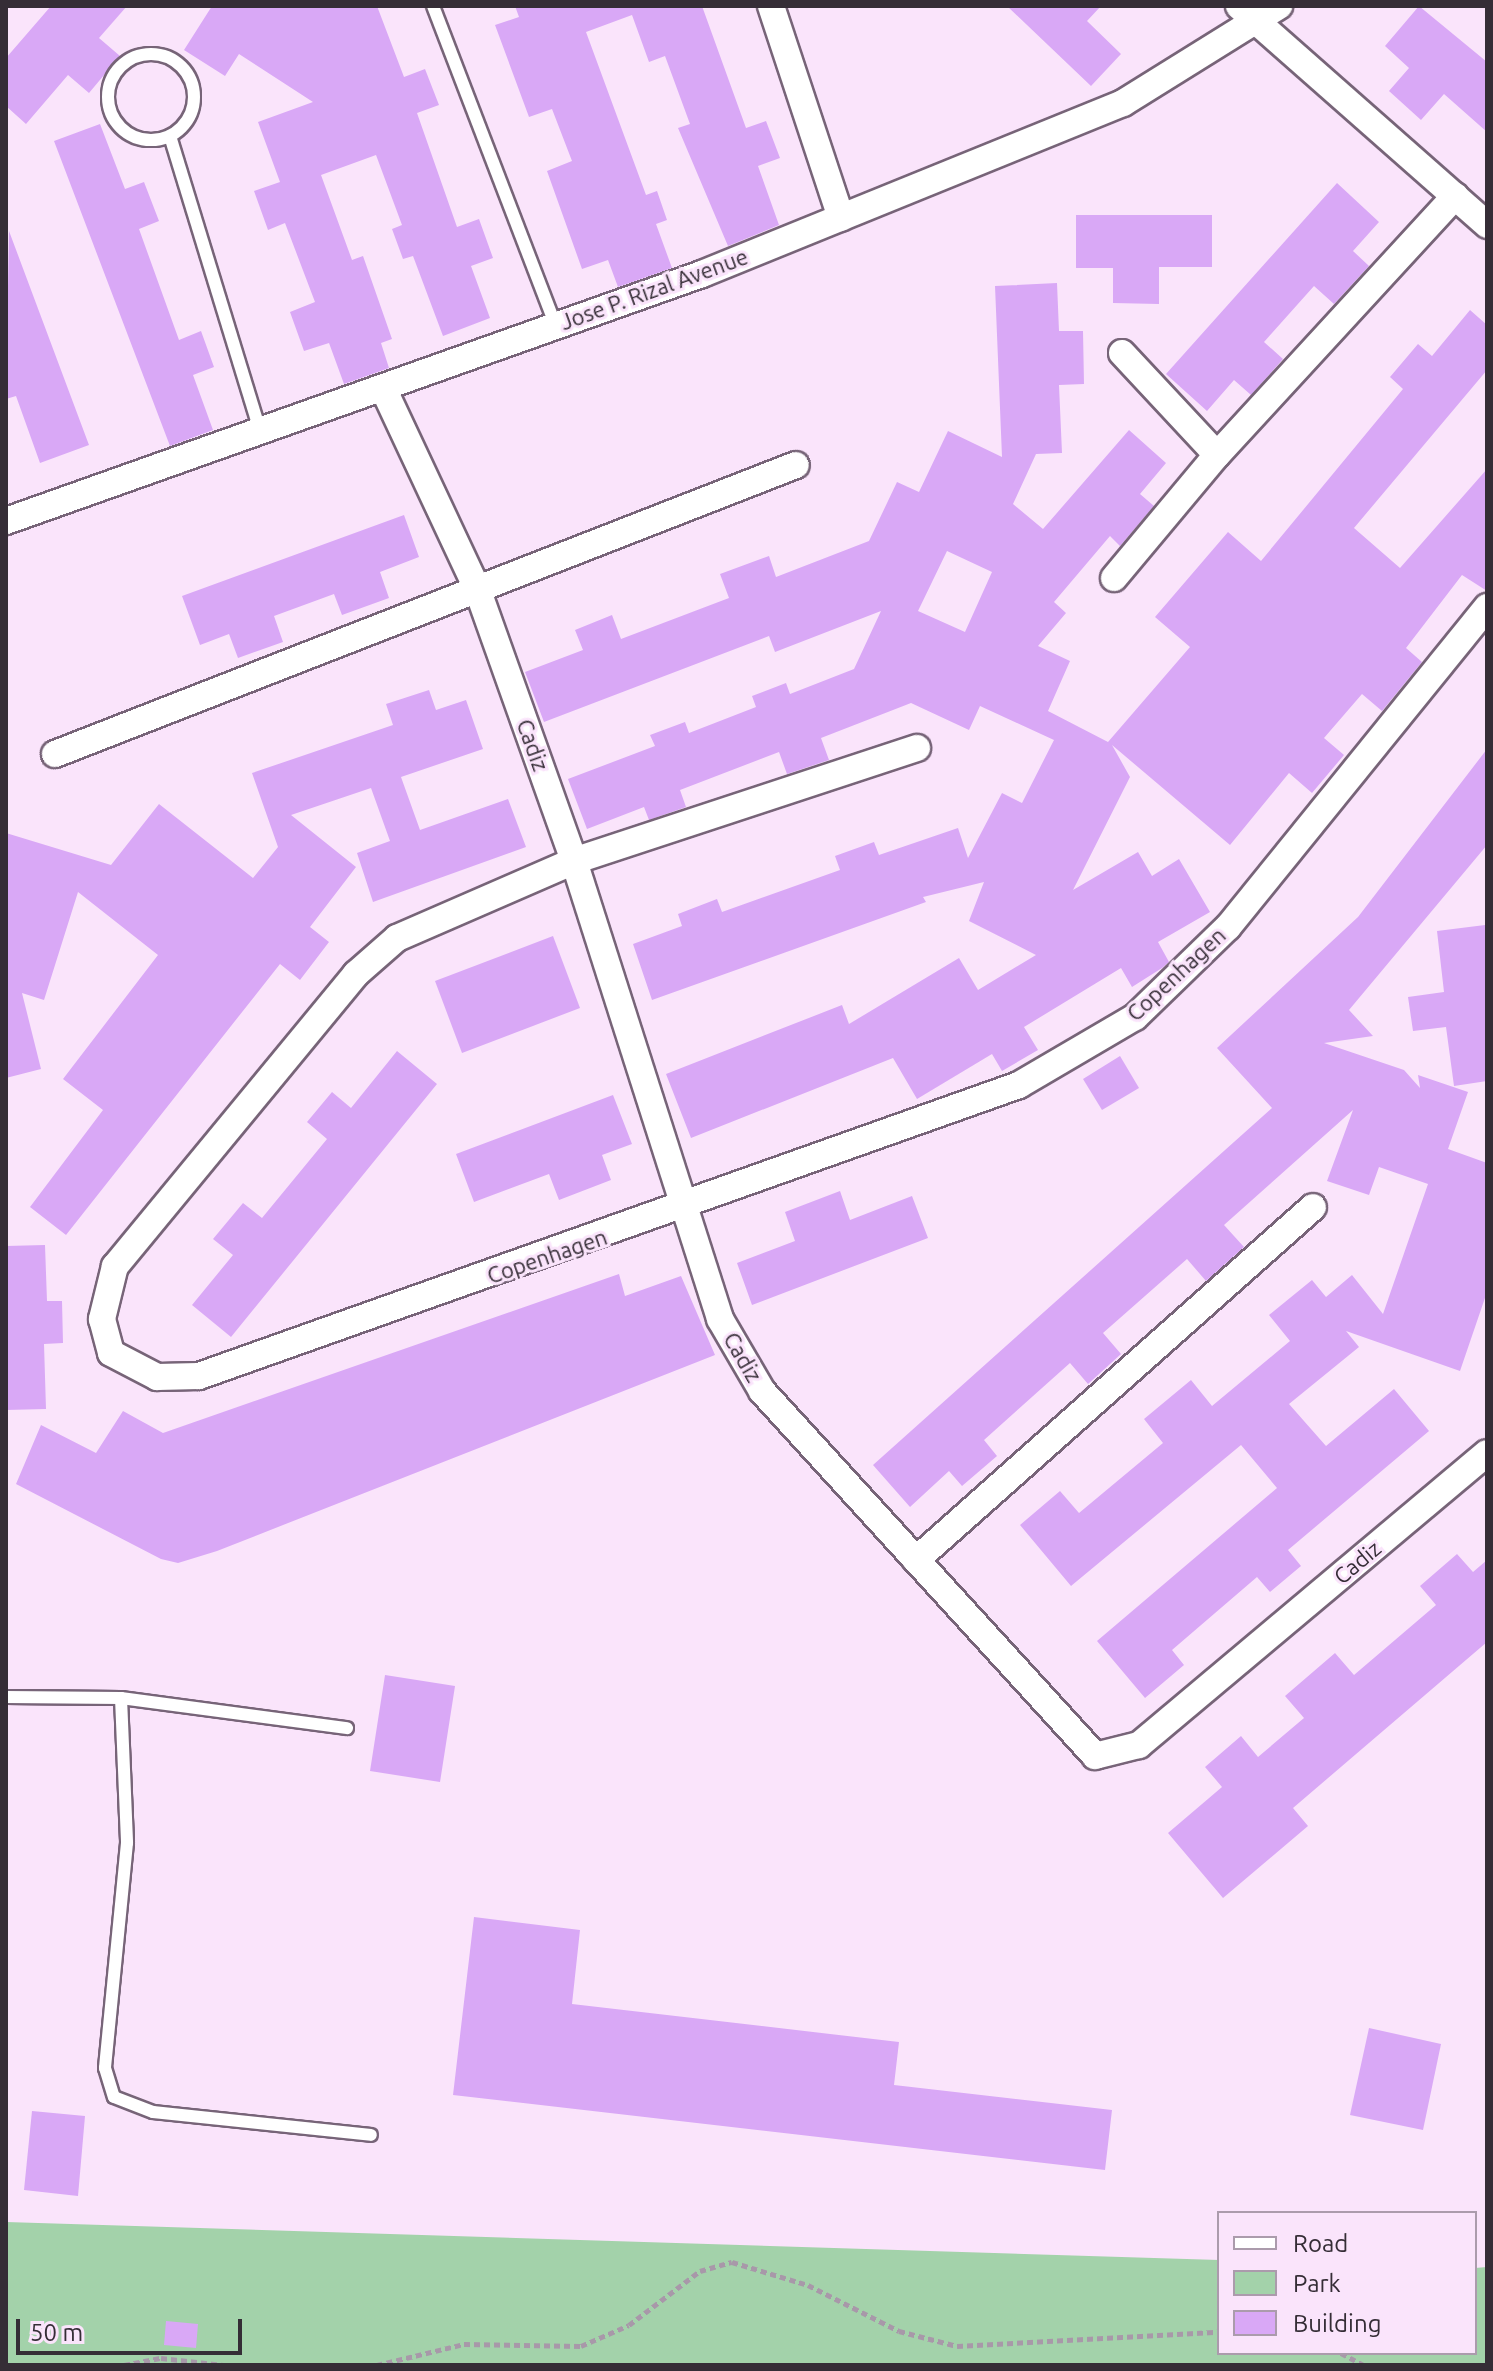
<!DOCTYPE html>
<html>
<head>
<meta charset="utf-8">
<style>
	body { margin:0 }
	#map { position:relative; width:1493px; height:2371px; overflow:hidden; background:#fae4fb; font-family:Ubuntu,sans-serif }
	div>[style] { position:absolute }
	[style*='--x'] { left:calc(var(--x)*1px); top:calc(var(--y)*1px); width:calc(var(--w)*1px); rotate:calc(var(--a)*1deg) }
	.green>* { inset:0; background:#a3d2aa }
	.building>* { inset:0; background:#d9a8f6 }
	.path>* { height:5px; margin-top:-2.5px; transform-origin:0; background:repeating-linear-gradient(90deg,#a898a9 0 6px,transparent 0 10px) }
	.roads { filter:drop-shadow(2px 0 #776478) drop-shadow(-2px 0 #776478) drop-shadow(0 2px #776478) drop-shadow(0 -2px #776478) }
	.lane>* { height:12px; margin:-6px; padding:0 6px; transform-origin:6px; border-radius:6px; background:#fff }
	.lane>.ring { margin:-6px; padding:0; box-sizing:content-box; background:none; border:12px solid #fff; border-radius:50% }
	.street>* { height:26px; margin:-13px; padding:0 13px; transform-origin:13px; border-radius:13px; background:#fff }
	span { translate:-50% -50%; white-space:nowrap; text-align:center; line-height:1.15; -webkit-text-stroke:6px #fae4fb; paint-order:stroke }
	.street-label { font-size:22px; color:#352d36 }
	.frame { position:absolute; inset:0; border:8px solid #352d36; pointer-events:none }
	.legend { position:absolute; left:1217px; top:2211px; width:260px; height:144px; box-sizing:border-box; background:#fae4fb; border:2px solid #ab9bac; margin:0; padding:10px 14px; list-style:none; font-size:24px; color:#352d36 }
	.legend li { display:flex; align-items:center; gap:16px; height:40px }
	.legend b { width:40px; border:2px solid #ab9bac }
	.scale { position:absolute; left:16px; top:2319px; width:226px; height:36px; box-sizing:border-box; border:4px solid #352d36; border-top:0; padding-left:10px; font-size:24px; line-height:28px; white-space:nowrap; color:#352d36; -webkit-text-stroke:6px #fae4fb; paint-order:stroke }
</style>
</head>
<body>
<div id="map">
	<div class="green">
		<i style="clip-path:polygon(6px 2222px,1219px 2260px,1219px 2353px,1475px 2353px,1475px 2268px,1487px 2267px,1487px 2365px,6px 2365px)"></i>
	</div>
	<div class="building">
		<i style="clip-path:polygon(51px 6px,127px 6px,99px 38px,120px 56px,89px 93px,68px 75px,26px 124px,6px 106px,6px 58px)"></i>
		<i style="clip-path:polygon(212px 6px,377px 6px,404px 77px,425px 69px,439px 105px,417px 113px,457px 227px,479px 219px,493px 258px,471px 266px,490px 318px,443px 336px,413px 256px,403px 259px,392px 229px,402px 225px,376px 155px,321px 175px,352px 260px,363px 256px,392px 339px,381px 343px,389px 368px,344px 384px,329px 343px,304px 351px,290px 312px,315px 302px,285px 223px,268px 230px,254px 191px,280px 182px,258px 122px,313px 102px,239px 54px,225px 76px,184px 50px)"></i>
		<i style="clip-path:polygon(515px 6px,702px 6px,746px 128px,766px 121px,780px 158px,758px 166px,779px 225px,728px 246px,678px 128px,690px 124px,665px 56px,649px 62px,632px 15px,586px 32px,646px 195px,657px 191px,667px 220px,656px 224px,672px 268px,618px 287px,608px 260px,582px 269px,547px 171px,572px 161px,552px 109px,529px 117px,495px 25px,519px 17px)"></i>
		<i style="clip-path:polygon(1007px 6px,1101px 6px,1087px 21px,1121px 54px,1091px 86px)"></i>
		<i style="clip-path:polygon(1419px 6px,1487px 62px,1487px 132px,1444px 94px,1421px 120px,1389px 91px,1409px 68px,1385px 46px)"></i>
		<i style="clip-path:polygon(100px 124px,125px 189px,144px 182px,159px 221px,139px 229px,179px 340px,201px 331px,214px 367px,193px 375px,213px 430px,170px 446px,54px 141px)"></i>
		<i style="clip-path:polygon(1337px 183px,1379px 222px,1353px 251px,1369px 266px,1334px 304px,1314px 286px,1264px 342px,1283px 359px,1251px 395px,1234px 380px,1207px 411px,1166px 374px)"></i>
		<i style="clip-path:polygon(1076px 215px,1212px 215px,1212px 267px,1159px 267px,1159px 304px,1113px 303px,1113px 268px,1076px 268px)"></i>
		<i style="clip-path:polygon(9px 231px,89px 445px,40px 463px,16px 396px,6px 399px)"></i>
		<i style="clip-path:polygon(evenodd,1057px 283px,1059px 331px,1083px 331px,1084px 384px,1059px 385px,1062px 453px,1036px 454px,1013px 504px,1043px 529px,1129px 430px,1166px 463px,1140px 494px,1154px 506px,1120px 546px,1110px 536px,1054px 602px,1066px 613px,1038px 646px,1070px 661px,1048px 711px,1108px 742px,1190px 647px,1155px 617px,1228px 532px,1261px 561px,1403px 389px,1390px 377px,1418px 344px,1432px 356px,1470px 310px,1487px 325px,1487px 370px,1354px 528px,1400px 568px,1487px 469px,1487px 591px,1462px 575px,1406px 648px,1422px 662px,1382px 711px,1362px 694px,1324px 738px,1344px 755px,1312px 793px,1289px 773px,1230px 845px,1112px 745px,1130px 777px,1073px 890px,1138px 852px,1152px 876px,1179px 859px,1210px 912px,1158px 942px,1169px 962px,1162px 968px,1132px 987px,1121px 968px,1024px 1027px,1038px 1050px,1002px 1071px,992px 1054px,917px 1099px,893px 1058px,691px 1138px,666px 1074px,842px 1005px,849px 1024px,959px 958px,978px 990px,1036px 955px,969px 921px,984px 882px,923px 897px,926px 902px,652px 1000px,633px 944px,682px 926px,678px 914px,717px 899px,722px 912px,840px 870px,835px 856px,874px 842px,879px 855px,958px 828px,968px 858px,1002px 793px,1022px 803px,1054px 740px,980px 706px,969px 730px,911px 703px,821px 738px,829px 760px,787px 774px,779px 752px,680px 790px,686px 807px,649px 820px,644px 807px,587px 829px,568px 779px,655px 746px,650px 735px,685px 722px,689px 733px,756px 707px,752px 696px,786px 683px,790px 694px,854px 669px,881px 611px,775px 652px,769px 636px,544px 722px,525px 672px,583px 650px,575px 630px,612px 615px,621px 639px,729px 598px,720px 574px,769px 556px,776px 577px,869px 541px,897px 482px,919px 492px,948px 431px,1002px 457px,995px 286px,1057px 283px,947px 551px,992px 572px,965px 632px,918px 611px,947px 551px)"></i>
		<i style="clip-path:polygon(404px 515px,419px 557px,380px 572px,389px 598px,342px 615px,334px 594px,274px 616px,283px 642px,238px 658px,229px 634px,200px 645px,182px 596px)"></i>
		<i style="clip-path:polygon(429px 690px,436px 710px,466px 700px,483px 749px,401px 777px,420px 830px,508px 799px,526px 847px,373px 902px,357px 853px,390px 841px,371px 788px,291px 815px,356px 867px,310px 927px,329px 942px,300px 980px,280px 964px,66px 1235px,30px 1207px,103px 1110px,63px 1079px,158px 955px,78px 892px,44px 1000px,22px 993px,41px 1069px,6px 1078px,6px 833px,111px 865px,159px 804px,253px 878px,278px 847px,252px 773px,393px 725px,386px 704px)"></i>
		<i style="clip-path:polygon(1487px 749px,1487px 845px,1349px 1010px,1373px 1036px,1324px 1043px,1404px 1070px,1420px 1088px,1418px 1075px,1468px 1092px,1448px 1149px,1487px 1163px,1487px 1292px,1460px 1371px,1346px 1331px,1359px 1347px,1289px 1404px,1326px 1446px,1394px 1389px,1429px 1431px,1288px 1550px,1301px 1566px,1270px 1592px,1257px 1577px,1172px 1650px,1184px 1665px,1145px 1698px,1097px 1641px,1277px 1488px,1241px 1445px,1071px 1586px,1020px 1525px,1060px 1491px,1079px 1513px,1163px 1443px,1144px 1419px,1191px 1380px,1212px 1406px,1290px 1341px,1269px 1315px,1312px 1280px,1326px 1297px,1352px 1275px,1383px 1314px,1428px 1184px,1379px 1167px,1369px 1195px,1327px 1181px,1353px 1110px,1224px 1225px,1244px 1247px,1206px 1281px,1187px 1259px,1103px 1333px,1121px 1354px,1088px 1384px,1070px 1363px,984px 1440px,997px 1456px,962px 1486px,949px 1471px,910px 1507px,873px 1465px,1272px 1108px,1217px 1048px,1358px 917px)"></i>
		<i style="clip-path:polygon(1485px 925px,1487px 1081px,1454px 1086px,1446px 1027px,1413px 1031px,1408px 997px,1444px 992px,1437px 931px)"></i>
		<i style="clip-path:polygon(553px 936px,580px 1008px,462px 1053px,435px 981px)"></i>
		<i style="clip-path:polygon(397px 1051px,437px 1084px,231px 1337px,192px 1305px,233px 1255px,213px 1239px,243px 1203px,262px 1218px,327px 1139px,307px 1122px,332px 1092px,351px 1108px)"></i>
		<i style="clip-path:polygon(1120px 1056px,1139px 1088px,1102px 1110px,1083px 1079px)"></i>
		<i style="clip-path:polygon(613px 1095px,632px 1144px,602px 1155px,611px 1180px,559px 1200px,549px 1174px,474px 1202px,456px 1154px)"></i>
		<i style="clip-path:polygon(840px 1191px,850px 1220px,912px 1196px,928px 1238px,752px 1305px,737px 1263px,795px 1241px,785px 1212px)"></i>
		<i style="clip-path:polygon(45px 1245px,47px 1301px,62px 1301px,63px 1343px,44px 1344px,46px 1409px,6px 1410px,6px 1246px)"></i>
		<i style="clip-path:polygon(619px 1274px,625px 1296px,681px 1276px,715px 1355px,217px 1551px,178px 1563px,161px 1559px,16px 1484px,41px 1425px,96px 1453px,123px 1411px,163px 1433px)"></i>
		<i style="clip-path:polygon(1457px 1554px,1473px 1572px,1487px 1560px,1487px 1642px,1293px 1808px,1308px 1826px,1223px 1898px,1168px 1833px,1222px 1787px,1205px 1767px,1241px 1736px,1258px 1757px,1304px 1718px,1285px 1696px,1335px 1653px,1354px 1675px,1436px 1605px,1420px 1586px)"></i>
		<i style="clip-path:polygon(385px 1675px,455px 1686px,440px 1782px,370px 1771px)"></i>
		<i style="clip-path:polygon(474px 1917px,580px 1930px,572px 2004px,899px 2042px,894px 2085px,1112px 2110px,1105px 2170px,453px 2095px)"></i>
		<i style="clip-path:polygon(1369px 2028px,1441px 2044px,1423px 2130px,1350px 2115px)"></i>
		<i style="clip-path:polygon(32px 2111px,85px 2116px,78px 2196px,24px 2190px)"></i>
		<i style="clip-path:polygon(166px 2321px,198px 2324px,196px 2348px,164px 2345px)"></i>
	</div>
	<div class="path">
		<i style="--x:1341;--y:2353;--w:26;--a:28"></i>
		<i style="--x:124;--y:2365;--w:38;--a:-11"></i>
		<i style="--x:161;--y:2358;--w:63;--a:6.3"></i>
		<i style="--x:377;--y:2365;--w:89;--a:-13.6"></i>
		<i style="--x:464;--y:2344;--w:117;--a:1"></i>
		<i style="--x:581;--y:2346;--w:52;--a:-23.6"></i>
		<i style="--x:629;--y:2325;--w:89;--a:-37.3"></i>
		<i style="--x:700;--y:2271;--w:33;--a:-16"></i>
		<i style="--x:732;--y:2262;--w:79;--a:16.8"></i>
		<i style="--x:808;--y:2285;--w:102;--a:26.8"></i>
		<i style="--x:899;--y:2331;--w:60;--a:14.5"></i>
		<i style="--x:957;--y:2346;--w:262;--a:-3.1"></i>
	</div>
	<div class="roads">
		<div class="lane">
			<i style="--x:433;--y:6;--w:341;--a:69"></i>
			<i class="ring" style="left:108px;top:54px;width:74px;height:74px"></i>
			<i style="--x:170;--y:136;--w:311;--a:73"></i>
			<i style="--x:6;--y:1697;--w:115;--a:0.5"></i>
			<i style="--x:121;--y:1698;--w:228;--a:7.6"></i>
			<i style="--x:121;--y:1698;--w:145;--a:87.6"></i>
			<i style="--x:127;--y:1843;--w:226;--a:95.6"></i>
			<i style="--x:105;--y:2068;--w:30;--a:73"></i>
			<i style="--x:114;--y:2097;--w:42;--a:21"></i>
			<i style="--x:153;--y:2112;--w:219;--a:6"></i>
		</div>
		<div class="street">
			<i style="--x:771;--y:6;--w:223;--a:71.7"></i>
			<i style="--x:1239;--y:6;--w:331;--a:41.4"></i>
			<i style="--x:1122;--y:353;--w:139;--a:47"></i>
			<i style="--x:1217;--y:455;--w:352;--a:-47.4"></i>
			<i style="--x:384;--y:390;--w:222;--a:64.9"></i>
			<i style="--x:478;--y:591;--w:287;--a:70.4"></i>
			<i style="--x:574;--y:861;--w:481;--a:72.3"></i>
			<i style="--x:720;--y:1319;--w:83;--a:59.7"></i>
			<i style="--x:762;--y:1391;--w:494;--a:47.6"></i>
			<i style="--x:1095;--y:1756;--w:45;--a:-14"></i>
			<i style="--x:1139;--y:1745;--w:454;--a:-40"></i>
			<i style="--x:6;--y:521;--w:739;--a:-19.54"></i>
			<i style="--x:702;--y:274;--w:454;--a:-22.1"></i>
			<i style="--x:1123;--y:103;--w:184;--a:-31.9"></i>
			<i style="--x:1114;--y:578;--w:160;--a:-50.1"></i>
			<i style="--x:917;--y:748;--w:361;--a:161.8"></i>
			<i style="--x:574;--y:861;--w:193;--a:156.5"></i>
			<i style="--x:397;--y:938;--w:55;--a:138.7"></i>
			<i style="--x:356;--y:974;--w:379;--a:129.5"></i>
			<i style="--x:115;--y:1266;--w:55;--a:103.8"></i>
			<i style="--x:102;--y:1319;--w:35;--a:75"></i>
			<i style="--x:111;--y:1353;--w:52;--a:27.6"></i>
			<i style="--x:157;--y:1377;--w:42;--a:-1.4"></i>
			<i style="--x:199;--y:1376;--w:870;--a:-19.54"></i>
			<i style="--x:1019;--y:1085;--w:134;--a:-30.4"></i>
			<i style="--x:1135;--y:1017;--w:129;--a:-44.1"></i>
			<i style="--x:1228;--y:927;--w:412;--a:-51"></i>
			<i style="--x:55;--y:754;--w:795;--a:-21.31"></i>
			<i style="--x:916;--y:1560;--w:531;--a:-41.64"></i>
		</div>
	</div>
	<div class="street-label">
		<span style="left:654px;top:289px;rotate:-20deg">Jose P. Rizal Avenue</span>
		<span style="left:533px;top:745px;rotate:70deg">Cadiz</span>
		<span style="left:1176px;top:974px;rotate:-43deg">Copenhagen</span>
		<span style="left:547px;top:1256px;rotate:-19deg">Copenhagen</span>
		<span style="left:743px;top:1357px;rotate:60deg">Cadiz</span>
		<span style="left:1357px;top:1562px;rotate:-40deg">Cadiz</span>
	</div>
	<div class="frame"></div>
	<ul class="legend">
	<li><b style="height:10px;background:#fff"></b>Road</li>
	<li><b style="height:22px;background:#a3d2aa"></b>Park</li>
	<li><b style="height:22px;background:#d9a8f6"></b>Building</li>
	</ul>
	<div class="scale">50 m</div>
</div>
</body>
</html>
